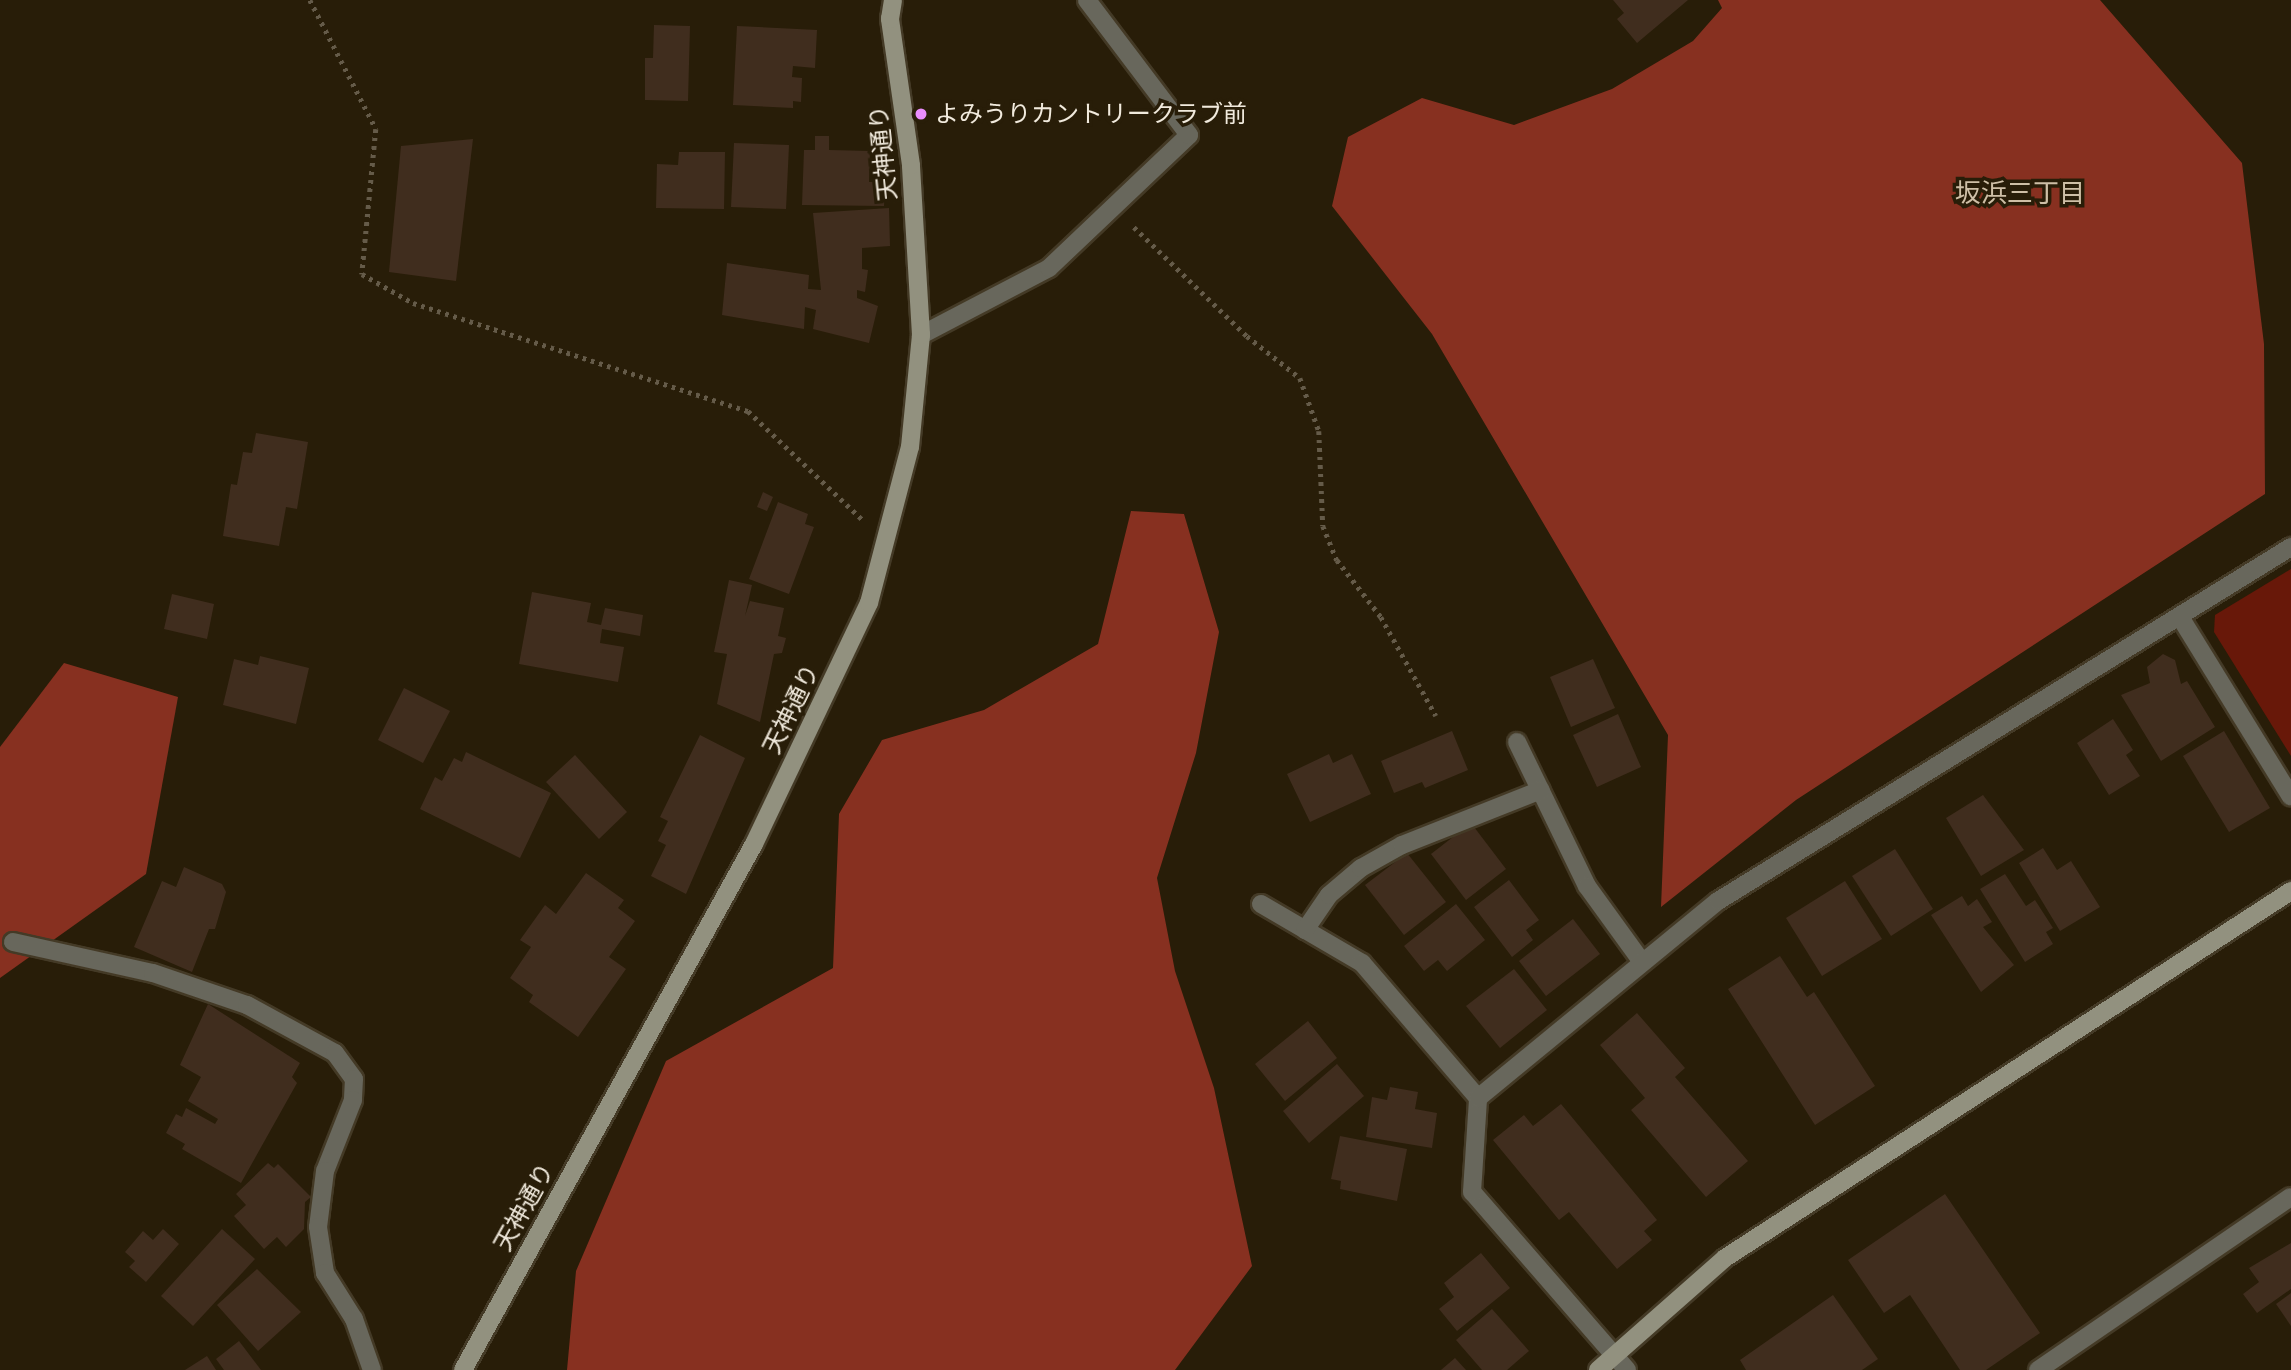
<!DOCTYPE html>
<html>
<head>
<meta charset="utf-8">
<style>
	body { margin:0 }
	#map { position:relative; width:2291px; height:1370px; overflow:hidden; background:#281d08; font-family:"IBM Plex Sans","Noto Sans JP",sans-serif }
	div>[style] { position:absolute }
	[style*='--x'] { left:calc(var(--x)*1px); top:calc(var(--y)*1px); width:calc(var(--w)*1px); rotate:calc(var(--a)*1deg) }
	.green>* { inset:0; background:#681809 }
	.forest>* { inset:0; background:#873020 }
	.building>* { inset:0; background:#402d1e }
	.path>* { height:4.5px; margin-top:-2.25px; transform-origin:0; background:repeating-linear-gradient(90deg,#655b49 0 3.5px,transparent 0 8.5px) }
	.roads { filter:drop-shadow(2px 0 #443a26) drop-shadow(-2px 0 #443a26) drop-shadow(0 2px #443a26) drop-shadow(0 -2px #443a26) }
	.lane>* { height:18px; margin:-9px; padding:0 9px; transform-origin:9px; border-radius:9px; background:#68675c }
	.street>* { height:18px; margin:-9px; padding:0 9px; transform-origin:9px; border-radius:9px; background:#68675c }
	.secondary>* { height:18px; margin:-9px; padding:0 9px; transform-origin:9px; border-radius:9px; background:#92917f }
	.dots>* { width:19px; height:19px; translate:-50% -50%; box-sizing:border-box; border:4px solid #281d08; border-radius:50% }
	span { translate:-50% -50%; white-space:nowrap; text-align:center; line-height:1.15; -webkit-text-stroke:7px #281d08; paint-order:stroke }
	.poi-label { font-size:24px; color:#f1eadd }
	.left { translate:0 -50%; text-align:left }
	.street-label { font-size:24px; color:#f1eadd }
	.neighbourhood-label { font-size:26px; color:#cebfa6 }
</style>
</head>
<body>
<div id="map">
	<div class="green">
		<i style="clip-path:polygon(2291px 569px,2291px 756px,2214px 632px,2215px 615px)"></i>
	</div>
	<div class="forest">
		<i style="clip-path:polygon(1718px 0,2100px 0,2242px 163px,2264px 344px,2265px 494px,1796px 800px,1661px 907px,1668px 735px,1432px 334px,1332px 206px,1348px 137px,1422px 98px,1514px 125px,1612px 89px,1693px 41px,1722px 8px)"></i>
		<i style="clip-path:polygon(1131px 511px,1184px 514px,1219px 632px,1196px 753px,1157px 878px,1175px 971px,1214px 1088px,1252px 1266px,1175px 1370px,567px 1370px,576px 1271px,666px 1061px,833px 968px,839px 814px,882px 740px,984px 710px,1098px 644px)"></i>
		<i style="clip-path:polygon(64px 663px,178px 697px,146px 874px,0 978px,0 747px)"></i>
	</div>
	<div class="building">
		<i style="clip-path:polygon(1613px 0,1688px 0,1637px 43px,1617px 19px,1624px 13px)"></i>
		<i style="clip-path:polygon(654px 25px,690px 26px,688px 101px,645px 100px,645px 58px,653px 58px)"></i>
		<i style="clip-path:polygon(737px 26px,817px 30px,815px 68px,793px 66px,792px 77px,802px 78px,801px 102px,793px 101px,793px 108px,733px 105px)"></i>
		<i style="clip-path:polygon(815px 136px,829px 136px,829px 150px,870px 151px,869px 182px,885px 182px,884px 206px,802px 205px,804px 150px,815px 150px)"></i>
		<i style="clip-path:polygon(473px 139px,456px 281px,389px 272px,401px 146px)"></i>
		<i style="clip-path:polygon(734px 143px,789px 145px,786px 209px,731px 207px)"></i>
		<i style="clip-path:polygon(679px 152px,725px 152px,724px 209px,656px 208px,657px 164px,678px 165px)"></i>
		<i style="clip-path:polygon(889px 208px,890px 246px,862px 248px,862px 269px,868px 270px,865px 292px,857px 290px,857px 298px,878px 306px,869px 343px,813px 329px,816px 310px,805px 307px,804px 329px,722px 315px,727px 263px,809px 275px,808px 289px,821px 290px,813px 213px)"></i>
		<i style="clip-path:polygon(256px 433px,308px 442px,297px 509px,286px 507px,279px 546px,223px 536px,231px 484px,237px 485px,243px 452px,252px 453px)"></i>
		<i style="clip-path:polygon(763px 492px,773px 497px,767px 511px,757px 507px)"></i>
		<i style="clip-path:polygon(778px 502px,808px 514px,805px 524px,814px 527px,789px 594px,749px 579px)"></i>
		<i style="clip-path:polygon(729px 580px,752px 585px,745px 616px,750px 601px,784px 608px,778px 636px,786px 638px,782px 653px,774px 654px,760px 722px,717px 704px,727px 654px,714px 652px)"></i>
		<i style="clip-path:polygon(532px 592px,591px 603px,587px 622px,601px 625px,605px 608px,643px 615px,640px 636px,602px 629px,600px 643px,624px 647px,618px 682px,519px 664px)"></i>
		<i style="clip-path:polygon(172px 594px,214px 604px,207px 639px,164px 629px)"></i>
		<i style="clip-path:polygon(2163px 654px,2175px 660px,2181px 684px,2187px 681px,2215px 727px,2161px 761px,2121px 695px,2150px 683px,2147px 667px)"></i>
		<i style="clip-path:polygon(260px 656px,309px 668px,296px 724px,223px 705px,234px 659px,258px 665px)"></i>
		<i style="clip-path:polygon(1593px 659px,1615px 708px,1571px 727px,1550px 677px)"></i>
		<i style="clip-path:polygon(404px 688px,450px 711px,423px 763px,378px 740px)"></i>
		<i style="clip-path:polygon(1618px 714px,1641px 767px,1597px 787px,1573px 735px)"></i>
		<i style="clip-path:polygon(2113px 719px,2133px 750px,2126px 755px,2140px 776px,2109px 795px,2077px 743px)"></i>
		<i style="clip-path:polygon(1452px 731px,1468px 770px,1425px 788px,1422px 782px,1394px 793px,1381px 761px)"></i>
		<i style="clip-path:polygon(2224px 731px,2270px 808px,2229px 832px,2183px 756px)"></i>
		<i style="clip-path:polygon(700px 735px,745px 758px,686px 894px,651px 876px,666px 845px,658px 841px,668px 821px,660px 817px)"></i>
		<i style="clip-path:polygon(466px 752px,551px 793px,520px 858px,420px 809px,435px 777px,442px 781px,454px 758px,462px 762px)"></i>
		<i style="clip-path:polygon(1329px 754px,1333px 763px,1352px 754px,1371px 794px,1310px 822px,1287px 774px)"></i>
		<i style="clip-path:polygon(575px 755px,627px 812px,599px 839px,546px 782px)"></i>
		<i style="clip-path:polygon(1983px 795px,2024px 850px,1981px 876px,1946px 818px)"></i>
		<i style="clip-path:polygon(1471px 823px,1506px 869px,1466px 900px,1431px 854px)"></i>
		<i style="clip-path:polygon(2043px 848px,2057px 870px,2071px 861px,2100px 907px,2060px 931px,2019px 863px)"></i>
		<i style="clip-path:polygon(1895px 849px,1933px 909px,1891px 936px,1852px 876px)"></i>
		<i style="clip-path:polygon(1407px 853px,1446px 902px,1404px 935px,1365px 885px)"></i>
		<i style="clip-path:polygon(184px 867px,222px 884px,226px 892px,215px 929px,209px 929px,192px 972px,134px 947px,162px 881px,176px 887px)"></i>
		<i style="clip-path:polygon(586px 873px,624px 900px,618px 908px,635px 921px,609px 957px,626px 969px,578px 1037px,529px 1002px,533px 995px,510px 978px,531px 947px,520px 940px,545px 905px,556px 914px)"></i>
		<i style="clip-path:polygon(2005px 874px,2026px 906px,2035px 900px,2053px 928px,2046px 932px,2053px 944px,2025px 962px,1980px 889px)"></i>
		<i style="clip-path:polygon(1509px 880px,1539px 920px,1526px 930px,1533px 940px,1512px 957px,1474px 907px)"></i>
		<i style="clip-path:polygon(1845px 881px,1882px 939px,1822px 976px,1786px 918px)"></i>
		<i style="clip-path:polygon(1962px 896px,1968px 906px,1977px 899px,1992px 922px,1983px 927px,2014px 965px,1981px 992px,1931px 915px)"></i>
		<i style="clip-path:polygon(1456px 904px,1485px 940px,1447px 971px,1438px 960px,1424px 971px,1404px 946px)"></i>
		<i style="clip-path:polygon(1573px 919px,1600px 954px,1546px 996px,1519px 961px)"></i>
		<i style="clip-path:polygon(1780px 956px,1807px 997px,1814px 992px,1875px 1086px,1815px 1125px,1728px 989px)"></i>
		<i style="clip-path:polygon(1514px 969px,1547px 1010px,1500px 1048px,1466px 1006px)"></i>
		<i style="clip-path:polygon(208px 1004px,300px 1063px,292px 1077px,297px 1083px,241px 1183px,182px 1149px,185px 1144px,166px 1133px,176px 1114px,182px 1117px,186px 1108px,215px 1124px,218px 1119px,188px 1101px,201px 1077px,180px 1065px)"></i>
		<i style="clip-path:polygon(1637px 1013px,1685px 1068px,1675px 1077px,1748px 1161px,1706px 1197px,1631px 1110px,1645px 1098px,1600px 1045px)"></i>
		<i style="clip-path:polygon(1308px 1021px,1337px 1058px,1285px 1101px,1255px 1064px)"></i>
		<i style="clip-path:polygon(1337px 1064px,1364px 1096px,1309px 1143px,1283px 1111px)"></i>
		<i style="clip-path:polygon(1390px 1087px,1418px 1092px,1415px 1109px,1437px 1113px,1432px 1148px,1366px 1137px,1372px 1097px,1387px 1100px)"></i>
		<i style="clip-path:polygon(1561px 1104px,1657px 1220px,1644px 1231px,1652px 1240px,1617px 1269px,1569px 1212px,1559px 1220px,1493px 1140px,1524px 1115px,1533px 1126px)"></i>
		<i style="clip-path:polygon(1340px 1136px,1407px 1149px,1397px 1201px,1340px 1189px,1341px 1181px,1331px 1179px)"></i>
		<i style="clip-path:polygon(268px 1163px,274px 1168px,278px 1164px,311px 1197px,305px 1202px,304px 1229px,286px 1247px,277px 1237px,264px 1249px,234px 1216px,246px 1205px,236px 1194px)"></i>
		<i style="clip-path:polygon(1945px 1194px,2040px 1333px,1986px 1370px,1960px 1370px,1910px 1295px,1884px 1313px,1848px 1260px)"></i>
		<i style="clip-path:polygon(163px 1229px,179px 1244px,146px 1282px,129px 1267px,135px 1261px,125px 1252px,143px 1231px,153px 1240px)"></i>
		<i style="clip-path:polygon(222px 1229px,255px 1259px,193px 1326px,161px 1296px)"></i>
		<i style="clip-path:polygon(2291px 1243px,2291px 1289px,2257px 1313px,2243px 1294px,2259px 1282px,2249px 1268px)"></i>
		<i style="clip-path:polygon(1481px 1253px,1510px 1288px,1457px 1331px,1439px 1309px,1454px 1297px,1444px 1283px)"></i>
		<i style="clip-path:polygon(257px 1269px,301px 1312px,258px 1351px,217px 1305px)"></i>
		<i style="clip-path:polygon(2291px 1293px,2291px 1326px,2276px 1304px)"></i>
		<i style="clip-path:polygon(1833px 1295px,1878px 1359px,1862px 1370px,1746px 1370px,1740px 1360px)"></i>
		<i style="clip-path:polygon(1492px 1309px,1529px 1351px,1507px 1370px,1482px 1370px,1456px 1340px)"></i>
		<i style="clip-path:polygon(239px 1341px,261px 1370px,224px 1370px,216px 1359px)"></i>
		<i style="clip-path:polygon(207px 1356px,216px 1370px,185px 1370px)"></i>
		<i style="clip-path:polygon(1455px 1358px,1466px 1370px,1441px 1370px)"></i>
	</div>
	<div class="path">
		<i style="--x:310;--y:0;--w:145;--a:62.9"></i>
		<i style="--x:376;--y:129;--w:146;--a:95.5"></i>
		<i style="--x:362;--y:274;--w:59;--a:29.6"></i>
		<i style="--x:413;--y:303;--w:352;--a:17.9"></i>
		<i style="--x:748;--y:411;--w:157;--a:43.5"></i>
		<i style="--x:1134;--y:227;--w:157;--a:44"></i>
		<i style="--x:1247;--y:336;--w:68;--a:38.4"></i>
		<i style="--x:1300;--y:378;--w:56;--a:70.3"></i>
		<i style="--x:1319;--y:431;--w:95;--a:87.6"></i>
		<i style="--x:1323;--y:526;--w:37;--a:68"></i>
		<i style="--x:1337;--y:560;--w:72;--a:52.3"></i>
		<i style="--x:1381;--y:617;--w:113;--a:60.9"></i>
	</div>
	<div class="roads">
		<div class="lane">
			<i style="--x:13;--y:942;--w:143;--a:12.5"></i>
			<i style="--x:153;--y:973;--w:99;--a:18.8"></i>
			<i style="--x:247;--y:1005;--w:100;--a:28.6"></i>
			<i style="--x:335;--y:1053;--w:32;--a:54"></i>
			<i style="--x:354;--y:1079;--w:21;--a:93"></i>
			<i style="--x:353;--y:1100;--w:76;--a:111.5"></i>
			<i style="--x:325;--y:1171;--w:56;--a:97.1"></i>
			<i style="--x:318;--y:1227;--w:47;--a:81.3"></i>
			<i style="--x:325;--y:1273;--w:54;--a:57.8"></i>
			<i style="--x:354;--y:1319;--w:54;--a:70.6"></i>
		</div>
		<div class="street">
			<i style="--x:921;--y:335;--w:144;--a:-27.6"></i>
			<i style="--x:1049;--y:268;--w:193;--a:-43.5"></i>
			<i style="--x:1189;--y:135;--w:169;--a:-127.1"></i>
			<i style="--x:2180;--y:617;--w:211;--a:58.3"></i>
			<i style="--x:1517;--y:742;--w:160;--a:64.1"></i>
			<i style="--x:1587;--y:886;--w:94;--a:54.1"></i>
			<i style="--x:1261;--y:904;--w:117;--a:30.3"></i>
			<i style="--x:1362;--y:963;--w:178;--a:49.3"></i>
			<i style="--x:1305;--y:930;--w:42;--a:-55.6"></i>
			<i style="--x:1329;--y:895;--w:42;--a:-40.2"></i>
			<i style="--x:1361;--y:868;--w:47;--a:-29.3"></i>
			<i style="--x:1402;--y:845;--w:149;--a:-21.6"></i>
			<i style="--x:1627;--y:1370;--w:236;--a:-131"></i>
			<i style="--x:1472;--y:1192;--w:94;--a:-86.3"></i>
			<i style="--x:1478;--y:1098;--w:310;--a:-39.4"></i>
			<i style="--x:1718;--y:901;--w:674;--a:-31.71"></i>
			<i style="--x:2038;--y:1370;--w:306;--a:-34.4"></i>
		</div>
		<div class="secondary">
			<i style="--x:463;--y:1370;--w:601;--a:-61.05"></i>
			<i style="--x:754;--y:844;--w:267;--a:-64.5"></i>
			<i style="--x:869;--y:603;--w:161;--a:-75.3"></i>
			<i style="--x:910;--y:447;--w:113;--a:-84.4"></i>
			<i style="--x:921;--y:335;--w:170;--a:-93.4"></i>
			<i style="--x:911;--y:165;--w:148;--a:-98.2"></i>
			<i style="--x:890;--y:19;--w:19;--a:-81"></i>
			<i style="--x:1598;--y:1370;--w:169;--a:-41.4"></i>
			<i style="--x:1725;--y:1258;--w:675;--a:-32.96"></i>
		</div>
	</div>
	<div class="dots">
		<i style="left:921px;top:114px;background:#ea8dfd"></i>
	</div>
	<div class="poi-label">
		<span class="left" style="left:935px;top:114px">よみうりカントリークラブ前</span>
	</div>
	<div class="street-label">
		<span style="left:883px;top:153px;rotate:-96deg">天神通り</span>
		<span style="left:791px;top:709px;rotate:-64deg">天神通り</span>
		<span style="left:524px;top:1207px;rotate:-61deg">天神通り</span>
	</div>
	<div class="neighbourhood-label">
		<span style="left:2020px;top:193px">坂浜三丁目</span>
	</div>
</div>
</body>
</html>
